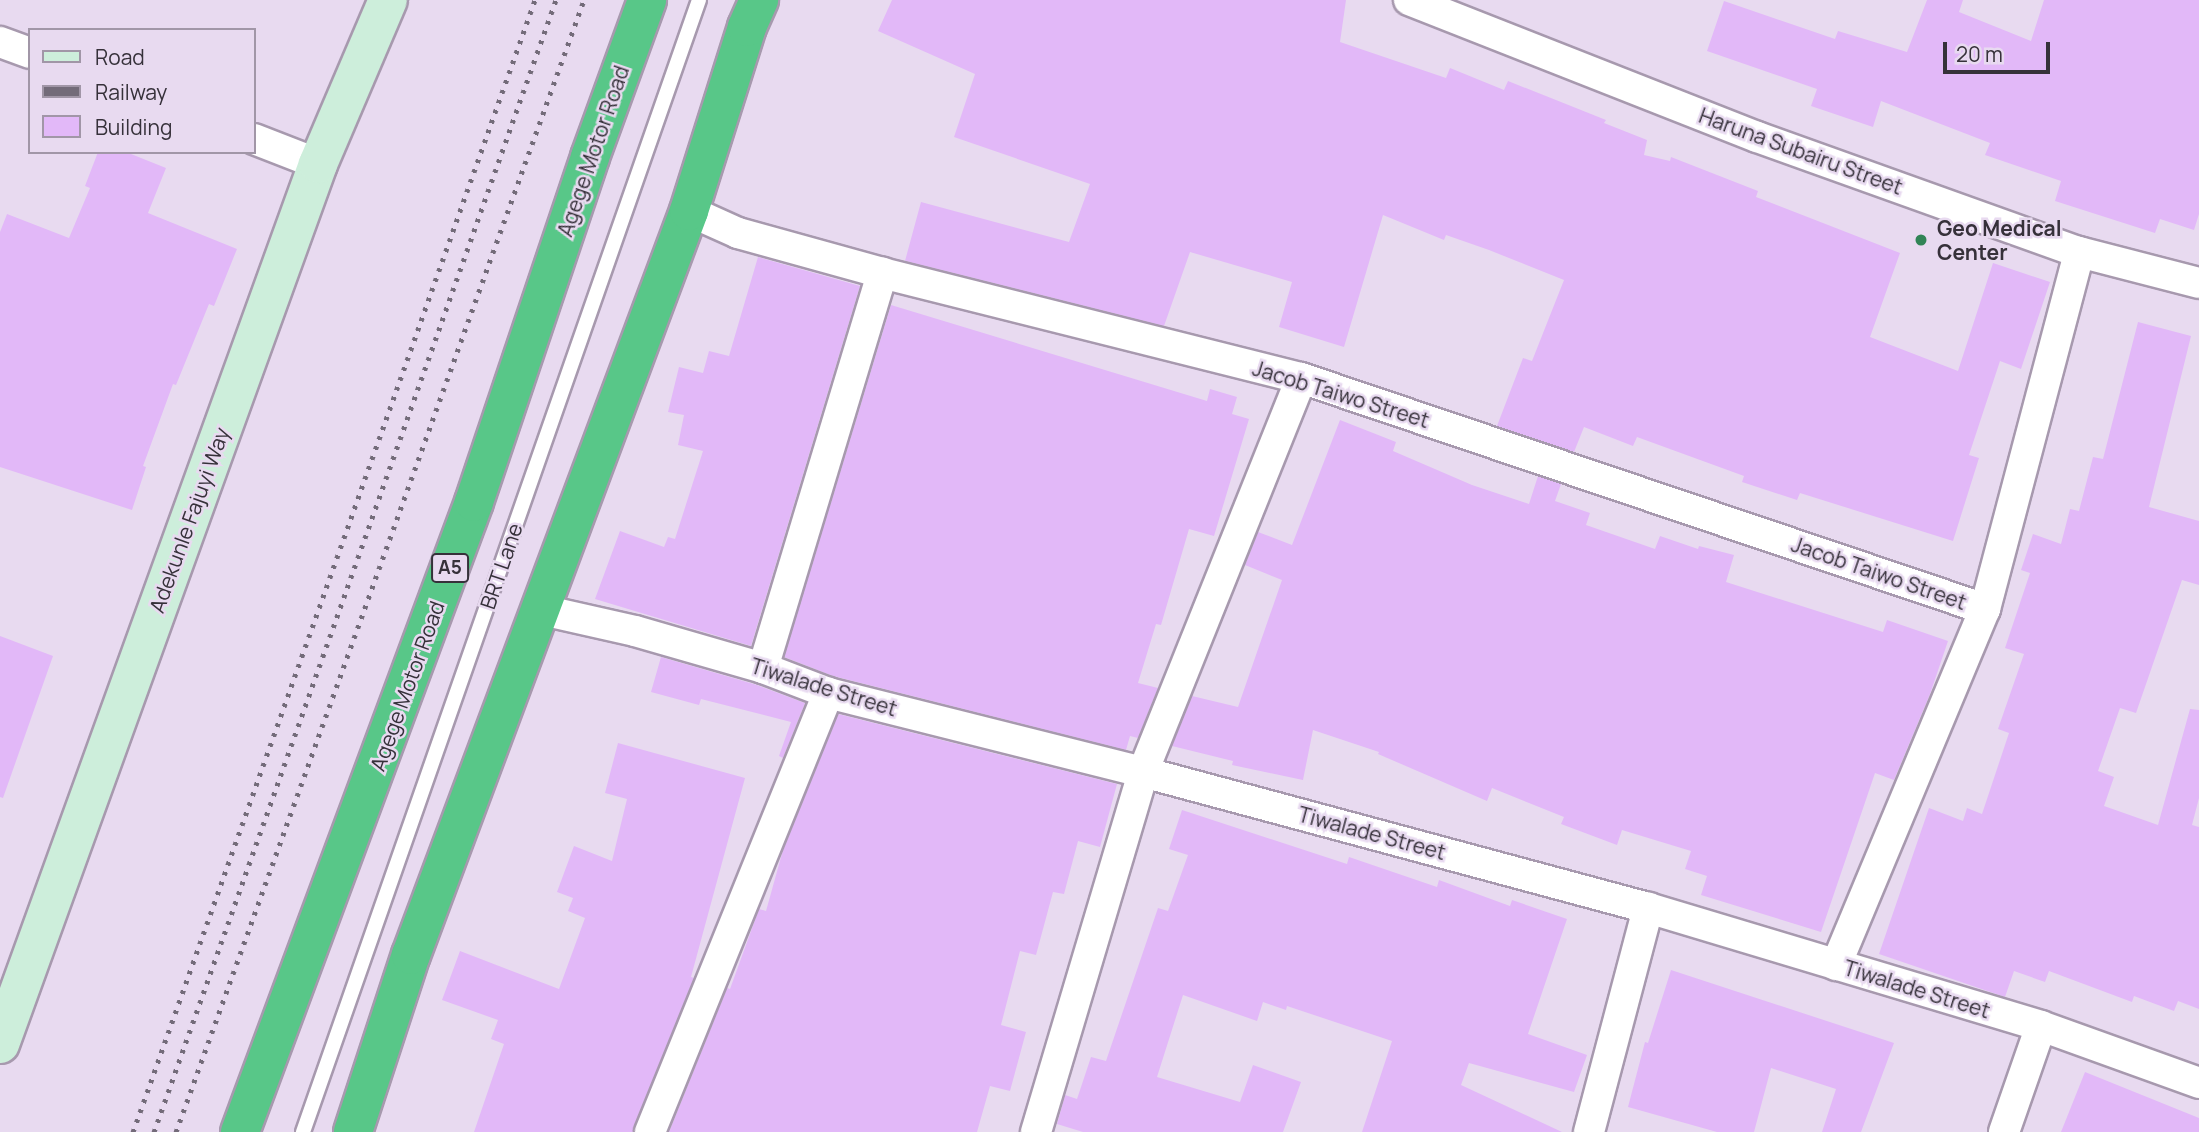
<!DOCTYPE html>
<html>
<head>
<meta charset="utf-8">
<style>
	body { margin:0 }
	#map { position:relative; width:2199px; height:1132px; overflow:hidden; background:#e8daf0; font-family:Manrope,sans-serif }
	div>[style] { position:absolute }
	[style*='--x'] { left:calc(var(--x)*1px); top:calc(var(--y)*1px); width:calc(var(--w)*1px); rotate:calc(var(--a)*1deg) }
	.building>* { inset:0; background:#e2b8f8 }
	.roads { filter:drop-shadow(2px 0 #a799ae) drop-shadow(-2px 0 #a799ae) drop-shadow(0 2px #a799ae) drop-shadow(0 -2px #a799ae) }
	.lane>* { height:14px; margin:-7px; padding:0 7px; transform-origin:7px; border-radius:7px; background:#fff }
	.street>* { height:30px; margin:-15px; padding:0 15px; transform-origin:15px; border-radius:15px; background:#fff }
	.secondary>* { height:38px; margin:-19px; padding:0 19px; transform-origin:19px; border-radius:19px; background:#cdeedb }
	.highway>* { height:38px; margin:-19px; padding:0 19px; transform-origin:19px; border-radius:19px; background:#58c788 }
	.rail>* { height:5px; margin-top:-2.5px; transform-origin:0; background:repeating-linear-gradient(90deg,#736b79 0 3.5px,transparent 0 10.5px) }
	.dots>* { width:19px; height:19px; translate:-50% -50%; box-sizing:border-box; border:4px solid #e8daf0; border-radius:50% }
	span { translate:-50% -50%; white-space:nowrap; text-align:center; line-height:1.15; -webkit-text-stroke:5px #e8daf0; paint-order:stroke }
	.shield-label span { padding:2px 5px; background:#e8daf0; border:2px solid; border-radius:5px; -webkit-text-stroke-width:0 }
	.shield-label { font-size:19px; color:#36313a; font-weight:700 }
	.street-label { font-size:21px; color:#36313a }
	.poi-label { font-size:21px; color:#36313a; font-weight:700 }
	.left { translate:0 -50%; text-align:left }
	.legend { position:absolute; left:28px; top:28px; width:228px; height:126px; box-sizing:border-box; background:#e8daf0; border:2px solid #a196a7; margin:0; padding:9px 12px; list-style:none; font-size:21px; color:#36313a }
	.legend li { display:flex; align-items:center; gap:14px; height:35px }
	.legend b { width:35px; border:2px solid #a196a7 }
	.scale { position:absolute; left:1943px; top:42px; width:107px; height:32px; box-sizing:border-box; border:4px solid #36313a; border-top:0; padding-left:9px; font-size:21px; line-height:24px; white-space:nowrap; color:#36313a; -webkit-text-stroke:5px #e8daf0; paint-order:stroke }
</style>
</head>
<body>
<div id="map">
	<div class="building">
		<i style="clip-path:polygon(892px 0,1346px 0,1340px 42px,1446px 78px,1450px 68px,1504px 90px,1508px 81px,1606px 120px,1604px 123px,1647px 140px,1644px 155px,1670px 161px,1671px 157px,1758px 191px,1756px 197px,1900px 253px,1870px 337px,1958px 371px,1993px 263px,2050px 282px,2021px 369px,2000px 361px,1969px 455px,1979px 458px,1953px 541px,1800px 493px,1797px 500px,1742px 482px,1744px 476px,1637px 437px,1633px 446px,1584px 427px,1574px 452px,1497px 426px,1523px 358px,1532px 361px,1564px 280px,1489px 250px,1446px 235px,1444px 240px,1383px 215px,1344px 347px,1279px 327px,1292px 282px,1190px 252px,1164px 326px,905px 261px,921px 202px,1069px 242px,1090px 184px,954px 137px,975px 74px,878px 31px)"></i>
		<i style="clip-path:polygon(1927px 0,1963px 0,1959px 12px,2031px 41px,2044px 0,2199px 0,2199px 214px,2194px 230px,2160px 219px,2155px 233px,2055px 201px,2061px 181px,1985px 155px,1990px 143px,1881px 101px,1873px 127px,1811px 106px,1817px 89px,1707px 51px,1724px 1px,1835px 39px,1838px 31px,1907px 52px)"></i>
		<i style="clip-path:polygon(98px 152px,126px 152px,166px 168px,148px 213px,237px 249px,214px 306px,209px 304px,176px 385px,173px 384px,143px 466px,146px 467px,132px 510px,0 467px,0 232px,7px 214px,69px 238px,90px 188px,85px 186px)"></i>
		<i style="clip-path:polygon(758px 257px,860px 286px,751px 646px,595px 599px,620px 531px,664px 547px,668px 537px,675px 539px,703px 451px,678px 445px,684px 415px,668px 412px,679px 367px,703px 373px,709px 351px,729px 356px)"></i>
		<i style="clip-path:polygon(891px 305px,1207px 401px,1210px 389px,1237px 397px,1232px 414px,1249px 419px,1214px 536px,1189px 529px,1161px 625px,1156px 624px,1138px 683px,1158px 688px,1138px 738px,1130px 736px,1126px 750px,833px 676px,784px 657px)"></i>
		<i style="clip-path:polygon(2138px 322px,2191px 336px,2149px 507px,2199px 521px,2199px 585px,2182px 580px,2136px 713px,2120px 708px,2098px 771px,2114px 777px,2104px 806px,2158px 825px,2190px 709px,2199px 710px,2199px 798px,2192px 825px,2199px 827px,2199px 1009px,2178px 1001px,2174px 1011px,2134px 996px,2132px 1002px,2049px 971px,2045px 982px,2014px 971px,2005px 997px,1879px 954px,1929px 808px,1963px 821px,1967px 808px,1982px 814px,2009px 733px,1998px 729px,2024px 654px,2005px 648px,2030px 573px,2021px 570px,2033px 534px,2061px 544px,2070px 509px,2079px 511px,2093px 457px,2103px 459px)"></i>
		<i style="clip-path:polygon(1340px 420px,1396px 442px,1393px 451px,1472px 485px,1529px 504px,1538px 476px,1561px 484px,1555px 501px,1590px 513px,1586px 525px,1655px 549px,1660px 536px,1698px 549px,1699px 546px,1734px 555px,1726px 582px,1883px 632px,1887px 620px,1948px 641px,1930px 694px,1894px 780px,1875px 773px,1821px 932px,1701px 895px,1707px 876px,1685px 869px,1691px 851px,1622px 830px,1617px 845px,1561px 824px,1564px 817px,1492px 788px,1487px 801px,1378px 754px,1379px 752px,1313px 730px,1303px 780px,1232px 765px,1233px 761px,1172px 746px,1192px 696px,1238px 707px,1282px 580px,1245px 565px,1258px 532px,1292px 545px)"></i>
		<i style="clip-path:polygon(0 636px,53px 656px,3px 798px,0 797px)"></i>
		<i style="clip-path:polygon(661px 657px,757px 685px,805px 703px,783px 758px,779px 756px,791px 722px,701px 699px,699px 705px,651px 692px)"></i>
		<i style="clip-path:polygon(838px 714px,1117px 784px,1100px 847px,1078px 841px,1064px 894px,1053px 892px,1036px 955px,1020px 951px,1001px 1025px,1026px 1032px,1010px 1091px,990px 1086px,977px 1132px,669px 1132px,727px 988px,730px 989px,759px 909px,766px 911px,783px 850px)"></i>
		<i style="clip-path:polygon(618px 743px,745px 778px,691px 977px,694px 978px,633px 1132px,474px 1132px,504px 1044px,491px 1039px,498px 1020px,442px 1000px,460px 951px,559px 989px,585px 918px,568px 911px,573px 898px,557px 892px,574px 846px,612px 861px,627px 799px,605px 793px)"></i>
		<i style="clip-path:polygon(1182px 810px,1347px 864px,1349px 857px,1437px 887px,1439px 880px,1510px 906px,1512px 900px,1567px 919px,1528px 1034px,1587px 1055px,1574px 1092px,1469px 1063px,1461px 1085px,1562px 1132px,1362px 1132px,1392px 1041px,1287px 1006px,1286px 1010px,1263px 1002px,1257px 1021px,1183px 995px,1157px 1077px,1240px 1102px,1253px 1065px,1301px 1082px,1283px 1132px,1083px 1132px,1057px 1124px,1065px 1095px,1077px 1099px,1091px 1057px,1106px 1061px,1158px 908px,1168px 911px,1188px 855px,1169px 849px)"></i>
		<i style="clip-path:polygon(1671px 970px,1894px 1043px,1861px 1132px,1822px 1132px,1836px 1089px,1771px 1068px,1754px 1132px,1717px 1132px,1628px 1107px,1645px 1042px,1648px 1043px)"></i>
		<i style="clip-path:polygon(2085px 1072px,2199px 1118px,2199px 1132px,2061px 1132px)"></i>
	</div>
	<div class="roads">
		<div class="lane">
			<i style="--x:303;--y:1132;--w:1199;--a:-70.72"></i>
		</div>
		<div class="street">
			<i style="--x:1409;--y:0;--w:374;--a:21.5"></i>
			<i style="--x:1757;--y:137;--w:342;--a:19.7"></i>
			<i style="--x:2079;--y:252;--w:124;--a:14.5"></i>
			<i style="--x:0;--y:42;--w:32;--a:20"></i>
			<i style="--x:254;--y:139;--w:69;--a:21.3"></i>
			<i style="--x:689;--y:211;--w:54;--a:24.2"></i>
			<i style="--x:738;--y:233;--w:149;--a:15.5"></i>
			<i style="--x:882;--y:273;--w:432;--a:14.1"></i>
			<i style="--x:1301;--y:378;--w:722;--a:18.66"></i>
			<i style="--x:538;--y:609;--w:99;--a:12.8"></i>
			<i style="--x:635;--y:631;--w:133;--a:16.1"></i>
			<i style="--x:763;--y:668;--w:70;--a:21"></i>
			<i style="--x:828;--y:693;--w:325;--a:14.1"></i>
			<i style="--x:1143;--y:772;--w:523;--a:15.07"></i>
			<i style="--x:1648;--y:908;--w:410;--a:16.7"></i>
			<i style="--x:2041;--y:1026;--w:168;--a:19.8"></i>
			<i style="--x:763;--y:668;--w:413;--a:-73.2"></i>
			<i style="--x:1836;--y:965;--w:386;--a:-67.3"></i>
			<i style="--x:1985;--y:609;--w:369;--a:-75.2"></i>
			<i style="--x:650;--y:1132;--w:474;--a:-67.9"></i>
			<i style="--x:1036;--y:1132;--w:376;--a:-73.4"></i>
			<i style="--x:1143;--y:772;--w:424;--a:-68.1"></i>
			<i style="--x:1589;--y:1132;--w:232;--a:-75.2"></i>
			<i style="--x:2004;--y:1132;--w:112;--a:-70.8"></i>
		</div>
		<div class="secondary">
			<i style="--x:0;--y:1044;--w:936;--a:-70.13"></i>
			<i style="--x:318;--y:164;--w:178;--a:-66.9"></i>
		</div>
		<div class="highway">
			<i style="--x:240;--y:1132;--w:672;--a:-69.62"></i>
			<i style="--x:474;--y:502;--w:364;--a:-71.4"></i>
			<i style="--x:590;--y:157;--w:167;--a:-70"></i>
			<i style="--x:353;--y:1132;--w:186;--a:-71.9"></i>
			<i style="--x:411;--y:955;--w:794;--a:-69.51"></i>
			<i style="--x:689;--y:211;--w:193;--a:-72.5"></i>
			<i style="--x:747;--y:27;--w:30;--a:-66"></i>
		</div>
	</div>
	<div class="rail">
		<i style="--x:133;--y:1132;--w:1201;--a:-70.45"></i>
		<i style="--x:154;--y:1132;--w:1201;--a:-70.45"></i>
		<i style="--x:176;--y:1132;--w:1203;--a:-70.18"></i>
	</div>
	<div class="dots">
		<i style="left:1921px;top:240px;background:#318456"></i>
	</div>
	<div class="shield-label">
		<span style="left:450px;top:568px">A5</span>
	</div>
	<div class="street-label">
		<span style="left:593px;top:151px;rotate:-71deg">Agege Motor Road</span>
		<span style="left:1801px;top:151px;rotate:20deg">Haruna Subairu Street</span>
		<span style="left:1341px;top:394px;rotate:17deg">Jacob Taiwo Street</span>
		<span style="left:189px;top:520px;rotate:-70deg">Adekunle Fajuyi Way</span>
		<span style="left:501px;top:566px;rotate:-71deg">BRT Lane</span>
		<span style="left:1879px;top:573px;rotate:19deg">Jacob Taiwo Street</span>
		<span style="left:407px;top:686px;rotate:-70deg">Agege Motor Road</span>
		<span style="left:824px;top:687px;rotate:17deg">Tiwalade Street</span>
		<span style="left:1372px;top:833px;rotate:15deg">Tiwalade Street</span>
		<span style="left:1917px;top:989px;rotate:17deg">Tiwalade Street</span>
	</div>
	<div class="poi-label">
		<span class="left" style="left:1937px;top:240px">Geo Medical<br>Center</span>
	</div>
	<ul class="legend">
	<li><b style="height:9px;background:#cdeedb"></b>Road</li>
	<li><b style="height:9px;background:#736b79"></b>Railway</li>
	<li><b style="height:19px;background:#e2b8f8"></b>Building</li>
	</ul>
	<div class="scale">20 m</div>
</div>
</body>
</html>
